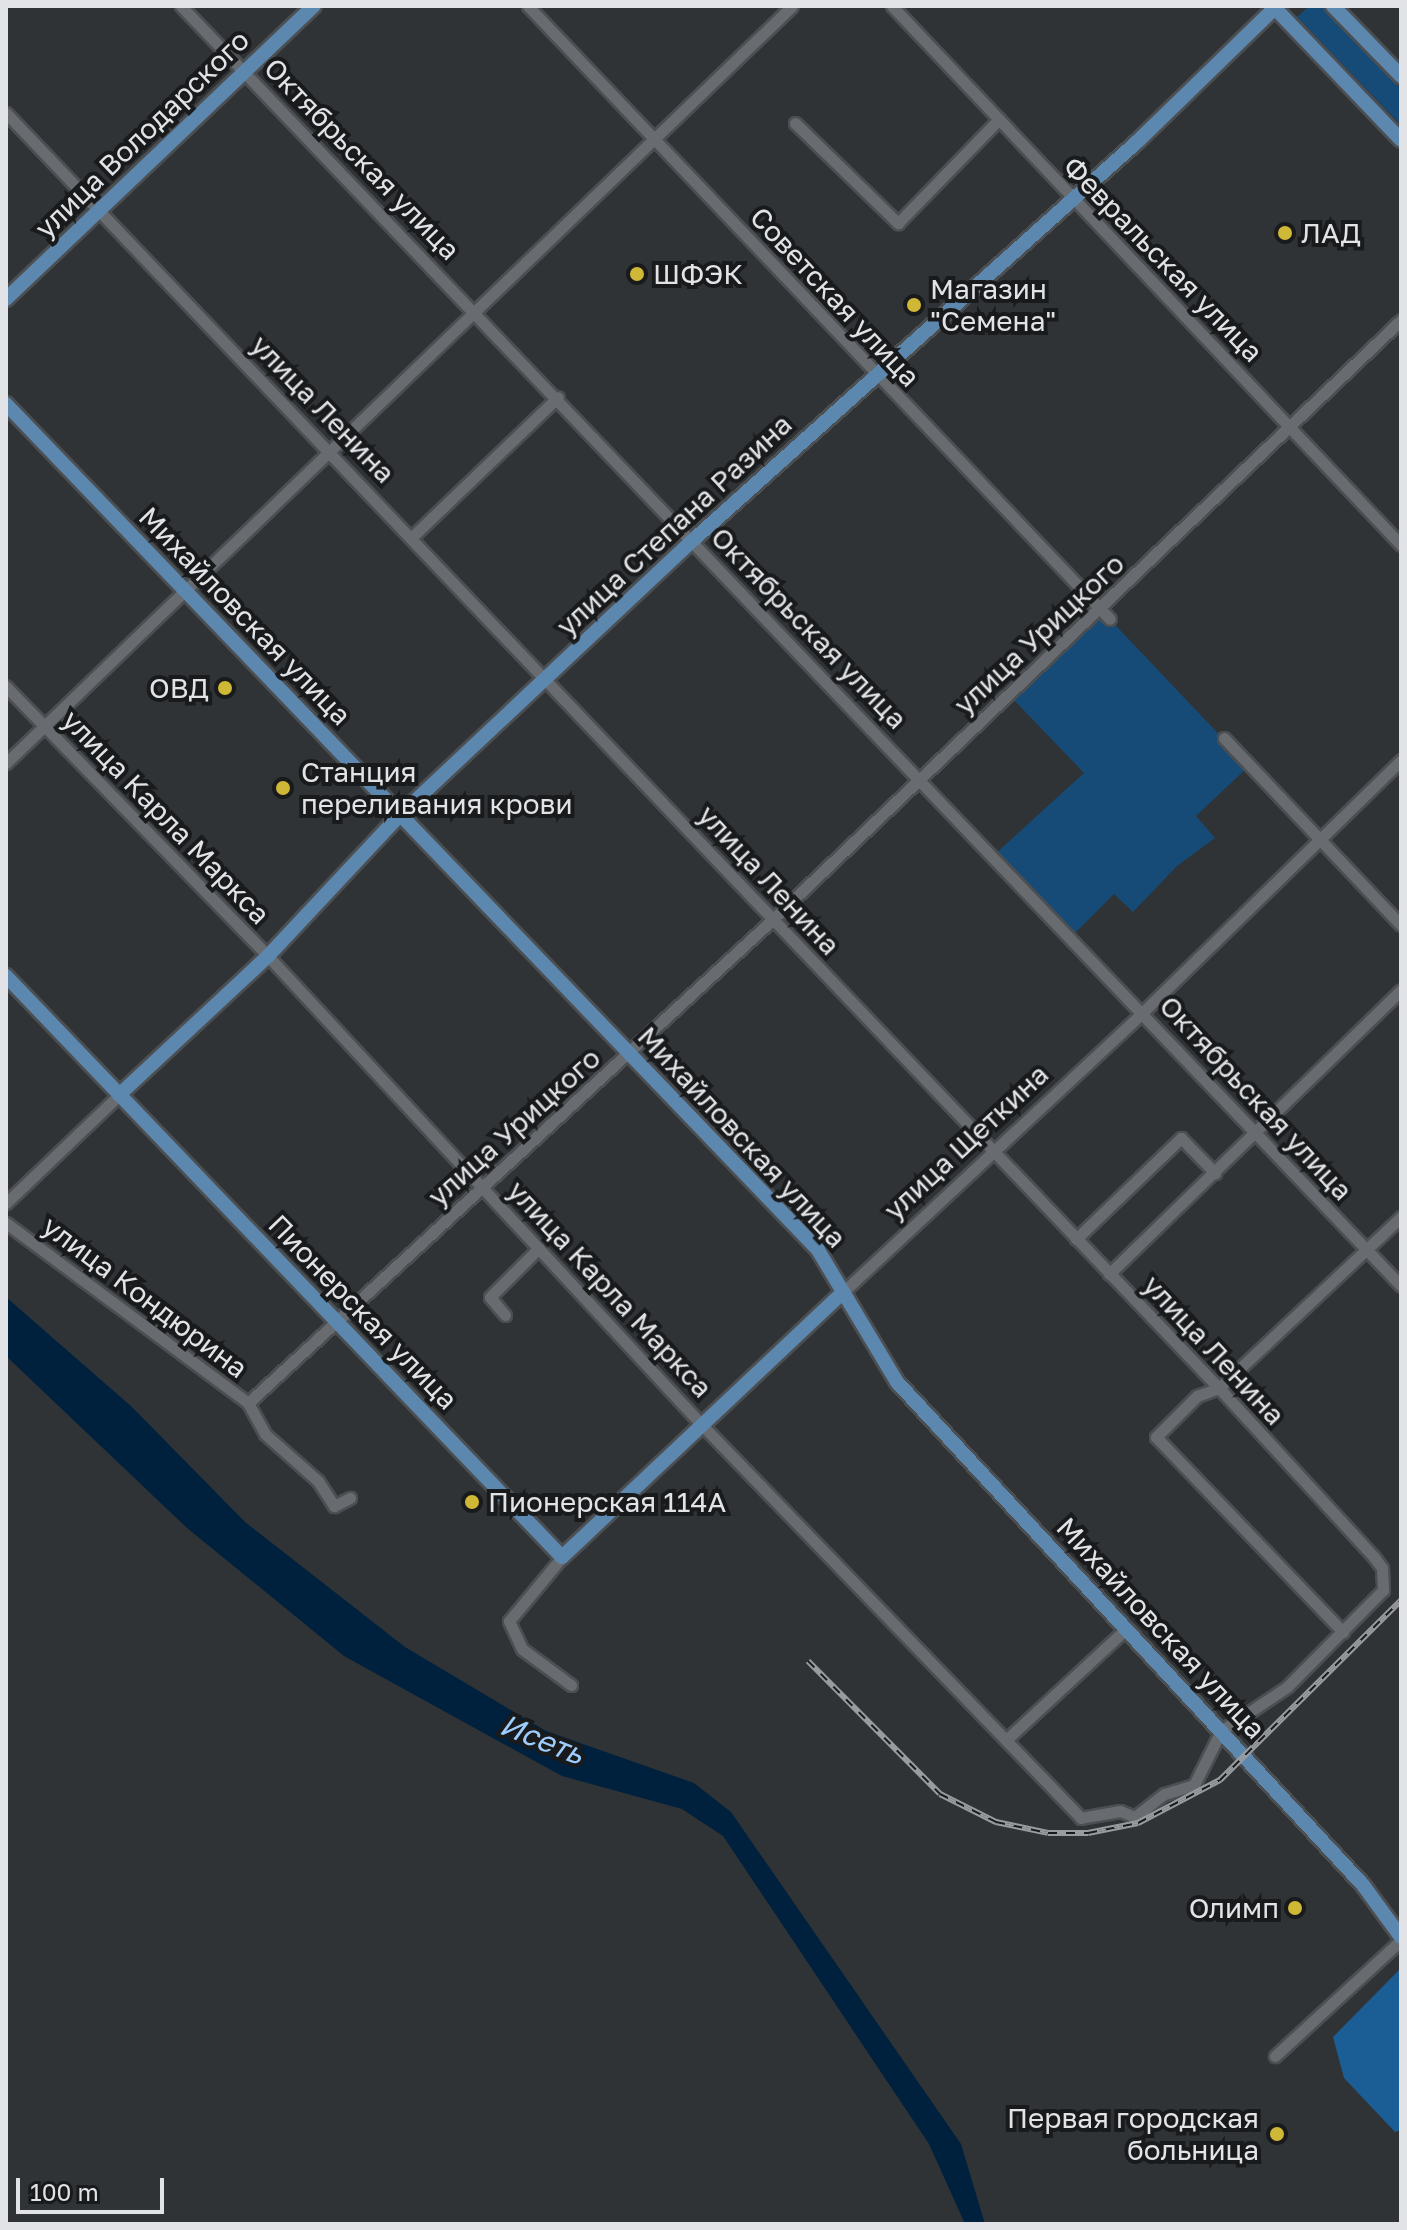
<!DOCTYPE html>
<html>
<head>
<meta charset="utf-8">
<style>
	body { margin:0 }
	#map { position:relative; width:1407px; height:2230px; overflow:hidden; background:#2f3336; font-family:"Golos Text",sans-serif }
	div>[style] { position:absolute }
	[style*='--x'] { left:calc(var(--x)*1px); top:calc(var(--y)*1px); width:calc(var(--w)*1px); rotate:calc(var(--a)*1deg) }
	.green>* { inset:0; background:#164b77 }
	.forest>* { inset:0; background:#1b5e95 }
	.water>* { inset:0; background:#00213d }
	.roads { filter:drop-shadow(2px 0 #4c4f52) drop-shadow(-2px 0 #4c4f52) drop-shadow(0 2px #4c4f52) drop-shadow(0 -2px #4c4f52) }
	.minor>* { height:11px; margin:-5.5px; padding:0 5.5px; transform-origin:5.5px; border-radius:5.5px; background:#686c70 }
	.major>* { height:14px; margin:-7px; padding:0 7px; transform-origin:7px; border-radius:7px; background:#5c87ae }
	.rail>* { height:6px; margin-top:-3px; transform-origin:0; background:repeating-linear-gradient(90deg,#191a1c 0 9px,#999c9f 0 18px); box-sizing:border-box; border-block:2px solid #999c9f }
	.dots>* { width:22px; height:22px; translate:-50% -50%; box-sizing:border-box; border:4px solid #191a1c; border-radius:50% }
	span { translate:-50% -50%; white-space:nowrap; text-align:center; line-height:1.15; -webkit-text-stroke:8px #191a1c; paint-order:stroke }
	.street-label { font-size:28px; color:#e1e3e6 }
	.poi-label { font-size:28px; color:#e1e3e6 }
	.left { translate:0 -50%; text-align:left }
	.right { translate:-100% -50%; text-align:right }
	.water-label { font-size:30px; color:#9dcdfd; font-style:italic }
	.frame { position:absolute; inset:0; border:8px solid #e1e3e6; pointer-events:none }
	.scale { position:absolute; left:16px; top:2178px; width:148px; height:36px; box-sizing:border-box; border:4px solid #e1e3e6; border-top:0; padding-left:10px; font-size:24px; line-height:28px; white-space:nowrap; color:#e1e3e6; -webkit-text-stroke:6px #191a1c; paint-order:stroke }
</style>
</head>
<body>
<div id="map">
	<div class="green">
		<i style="clip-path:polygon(1309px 6px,1322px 6px,1401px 89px,1401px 125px,1297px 17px)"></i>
		<i style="clip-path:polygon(1100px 609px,1249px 766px,1196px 816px,1215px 838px,1177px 866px,1133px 912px,1114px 894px,1071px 937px,994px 855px,1084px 773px,1009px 695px)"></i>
	</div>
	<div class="forest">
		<i style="clip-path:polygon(1401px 1968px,1401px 2130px,1395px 2132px,1344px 2078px,1333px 2037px)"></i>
	</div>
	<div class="water">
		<i style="clip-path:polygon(6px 1297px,132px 1407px,245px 1522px,405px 1647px,546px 1731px,694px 1783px,731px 1812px,961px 2144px,985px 2224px,965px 2224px,929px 2144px,723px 1836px,682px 1809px,562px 1776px,344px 1656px,187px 1528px,6px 1356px)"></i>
	</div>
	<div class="roads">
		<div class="minor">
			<i style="--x:181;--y:6;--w:1768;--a:46.37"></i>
			<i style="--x:528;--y:6;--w:845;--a:46.49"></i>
			<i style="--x:892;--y:6;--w:741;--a:46.64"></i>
			<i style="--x:6;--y:113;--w:1760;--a:46.43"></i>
			<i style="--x:1219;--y:1388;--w:229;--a:47.5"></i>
			<i style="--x:1374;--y:1557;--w:14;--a:54"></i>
			<i style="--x:1382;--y:1568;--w:22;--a:87"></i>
			<i style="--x:1383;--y:1590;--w:136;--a:134.7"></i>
			<i style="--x:1287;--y:1687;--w:79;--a:146.3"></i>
			<i style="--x:1221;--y:1731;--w:60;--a:116.6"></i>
			<i style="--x:1194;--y:1785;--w:31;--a:163"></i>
			<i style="--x:1164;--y:1794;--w:37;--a:142"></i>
			<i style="--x:1135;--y:1817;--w:16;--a:-158"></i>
			<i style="--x:1120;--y:1811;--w:40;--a:170"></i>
			<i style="--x:1081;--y:1818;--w:547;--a:-133.96"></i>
			<i style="--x:701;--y:1424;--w:638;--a:-132.78"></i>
			<i style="--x:268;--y:956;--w:376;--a:-134.2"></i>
			<i style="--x:795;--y:123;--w:144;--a:44.2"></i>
			<i style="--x:898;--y:223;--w:145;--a:-45.8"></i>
			<i style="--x:412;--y:537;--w:202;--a:-43.8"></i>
			<i style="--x:1224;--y:738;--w:257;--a:46.6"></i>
			<i style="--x:6;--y:763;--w:1091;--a:-43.92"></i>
			<i style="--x:6;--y:1203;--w:156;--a:-43.7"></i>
			<i style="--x:6;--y:1223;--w:302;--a:36.6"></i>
			<i style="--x:248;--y:1403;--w:35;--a:61"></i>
			<i style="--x:265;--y:1434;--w:71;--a:41.6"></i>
			<i style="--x:318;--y:1481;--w:30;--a:57"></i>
			<i style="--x:334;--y:1506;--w:18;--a:-27"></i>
			<i style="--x:1076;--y:1239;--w:146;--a:-43.9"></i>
			<i style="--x:1181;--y:1138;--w:49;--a:45.8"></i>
			<i style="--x:1109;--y:1274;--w:407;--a:-44.2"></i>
			<i style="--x:843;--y:1292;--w:410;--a:-43"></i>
			<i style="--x:1143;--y:1012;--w:361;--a:-44.3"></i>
			<i style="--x:505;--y:1315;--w:23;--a:-130"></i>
			<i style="--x:490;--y:1297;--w:69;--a:-45"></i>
			<i style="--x:248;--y:1403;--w:714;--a:-42.67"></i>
			<i style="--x:773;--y:919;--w:868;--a:-43.65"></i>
			<i style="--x:562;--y:1557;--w:83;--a:129.6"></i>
			<i style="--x:509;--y:1621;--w:31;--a:65"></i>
			<i style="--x:522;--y:1649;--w:61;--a:36.3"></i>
			<i style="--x:1343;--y:1632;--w:270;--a:-133.8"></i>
			<i style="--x:1156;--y:1437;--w:58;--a:-45"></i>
			<i style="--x:1197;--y:1396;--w:23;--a:-20"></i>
			<i style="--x:1219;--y:1388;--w:250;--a:-43.2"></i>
			<i style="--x:1006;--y:1740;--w:163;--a:-42.8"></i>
			<i style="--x:1275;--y:2056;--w:171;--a:-42.6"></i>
		</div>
		<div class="major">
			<i style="--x:1273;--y:6;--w:185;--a:46.3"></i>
			<i style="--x:1333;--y:6;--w:98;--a:45.8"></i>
			<i style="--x:6;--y:299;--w:425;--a:-43.6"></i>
			<i style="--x:6;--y:404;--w:1173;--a:46.17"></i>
			<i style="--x:818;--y:1250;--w:154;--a:59.1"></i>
			<i style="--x:897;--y:1382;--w:686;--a:47.19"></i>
			<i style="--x:1363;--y:1885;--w:64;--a:53.8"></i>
			<i style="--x:6;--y:976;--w:804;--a:46.26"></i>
			<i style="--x:562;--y:1557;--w:386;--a:-43.3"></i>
			<i style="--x:119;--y:1095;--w:204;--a:-43"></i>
			<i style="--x:268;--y:956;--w:192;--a:-46.9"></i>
			<i style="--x:399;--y:816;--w:402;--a:-43.2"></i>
			<i style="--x:692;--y:541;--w:599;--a:-41.89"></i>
			<i style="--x:1138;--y:141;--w:194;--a:-44.2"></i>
		</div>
	</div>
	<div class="rail">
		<i style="--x:808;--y:1661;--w:187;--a:45.2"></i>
		<i style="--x:940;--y:1794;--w:63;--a:26.6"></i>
		<i style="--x:996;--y:1822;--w:53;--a:11.9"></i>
		<i style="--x:1048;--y:1833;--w:40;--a:0"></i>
		<i style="--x:1088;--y:1833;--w:51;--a:-11.3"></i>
		<i style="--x:1138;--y:1823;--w:93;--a:-27.7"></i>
		<i style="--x:1220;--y:1780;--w:255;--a:-44.8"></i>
	</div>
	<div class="dots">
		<i style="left:1285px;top:233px;background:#d0b837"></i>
		<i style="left:637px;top:274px;background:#d0b837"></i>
		<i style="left:914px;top:305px;background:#d0b837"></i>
		<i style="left:225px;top:688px;background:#d0b837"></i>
		<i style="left:283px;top:788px;background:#d0b837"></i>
		<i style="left:472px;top:1502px;background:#d0b837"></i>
		<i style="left:1295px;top:1908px;background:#d0b837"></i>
		<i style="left:1277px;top:2134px;background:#d0b837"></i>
	</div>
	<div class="street-label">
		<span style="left:142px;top:134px;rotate:-44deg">улица Володарского</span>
		<span style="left:362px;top:159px;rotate:46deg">Октябрьская улица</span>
		<span style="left:1163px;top:259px;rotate:46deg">Февральская улица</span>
		<span style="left:835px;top:297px;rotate:47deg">Советская улица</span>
		<span style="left:323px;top:409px;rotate:46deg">улица Ленина</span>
		<span style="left:674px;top:525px;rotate:-43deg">улица Степана Разина</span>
		<span style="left:245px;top:616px;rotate:46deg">Михайловская улица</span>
		<span style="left:809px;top:628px;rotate:46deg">Октябрьская улица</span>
		<span style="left:1039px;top:634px;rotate:-43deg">улица Урицкого</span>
		<span style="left:166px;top:817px;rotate:46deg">улица Карла Маркса</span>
		<span style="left:769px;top:880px;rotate:47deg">улица Ленина</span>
		<span style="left:1256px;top:1098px;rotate:47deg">Октябрьская улица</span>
		<span style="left:514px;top:1127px;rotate:-42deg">улица Урицкого</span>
		<span style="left:742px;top:1137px;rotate:47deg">Михайловская улица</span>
		<span style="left:966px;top:1142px;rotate:-43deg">улица Щеткина</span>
		<span style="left:610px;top:1289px;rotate:47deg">улица Карла Маркса</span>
		<span style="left:145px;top:1297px;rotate:37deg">улица Кондюрина</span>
		<span style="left:363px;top:1312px;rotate:46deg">Пионерская улица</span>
		<span style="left:1214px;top:1350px;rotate:47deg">улица Ленина</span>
		<span style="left:1161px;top:1628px;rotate:47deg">Михайловская улица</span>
	</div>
	<div class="poi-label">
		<span class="left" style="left:1301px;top:233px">ЛАД</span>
		<span class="left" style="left:653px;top:274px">ШФЭК</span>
		<span class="left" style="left:930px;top:305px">Магазин<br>"Семена"</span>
		<span class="right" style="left:209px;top:688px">ОВД</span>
		<span class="left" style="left:301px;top:788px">Станция<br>переливания крови</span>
		<span class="left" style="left:488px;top:1502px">Пионерская 114А</span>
		<span class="right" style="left:1279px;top:1908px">Олимп</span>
		<span class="right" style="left:1259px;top:2134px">Первая городская<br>больница</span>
	</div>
	<div class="water-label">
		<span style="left:542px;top:1739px;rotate:22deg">Исеть</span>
	</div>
	<div class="frame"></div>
	<div class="scale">100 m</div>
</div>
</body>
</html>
